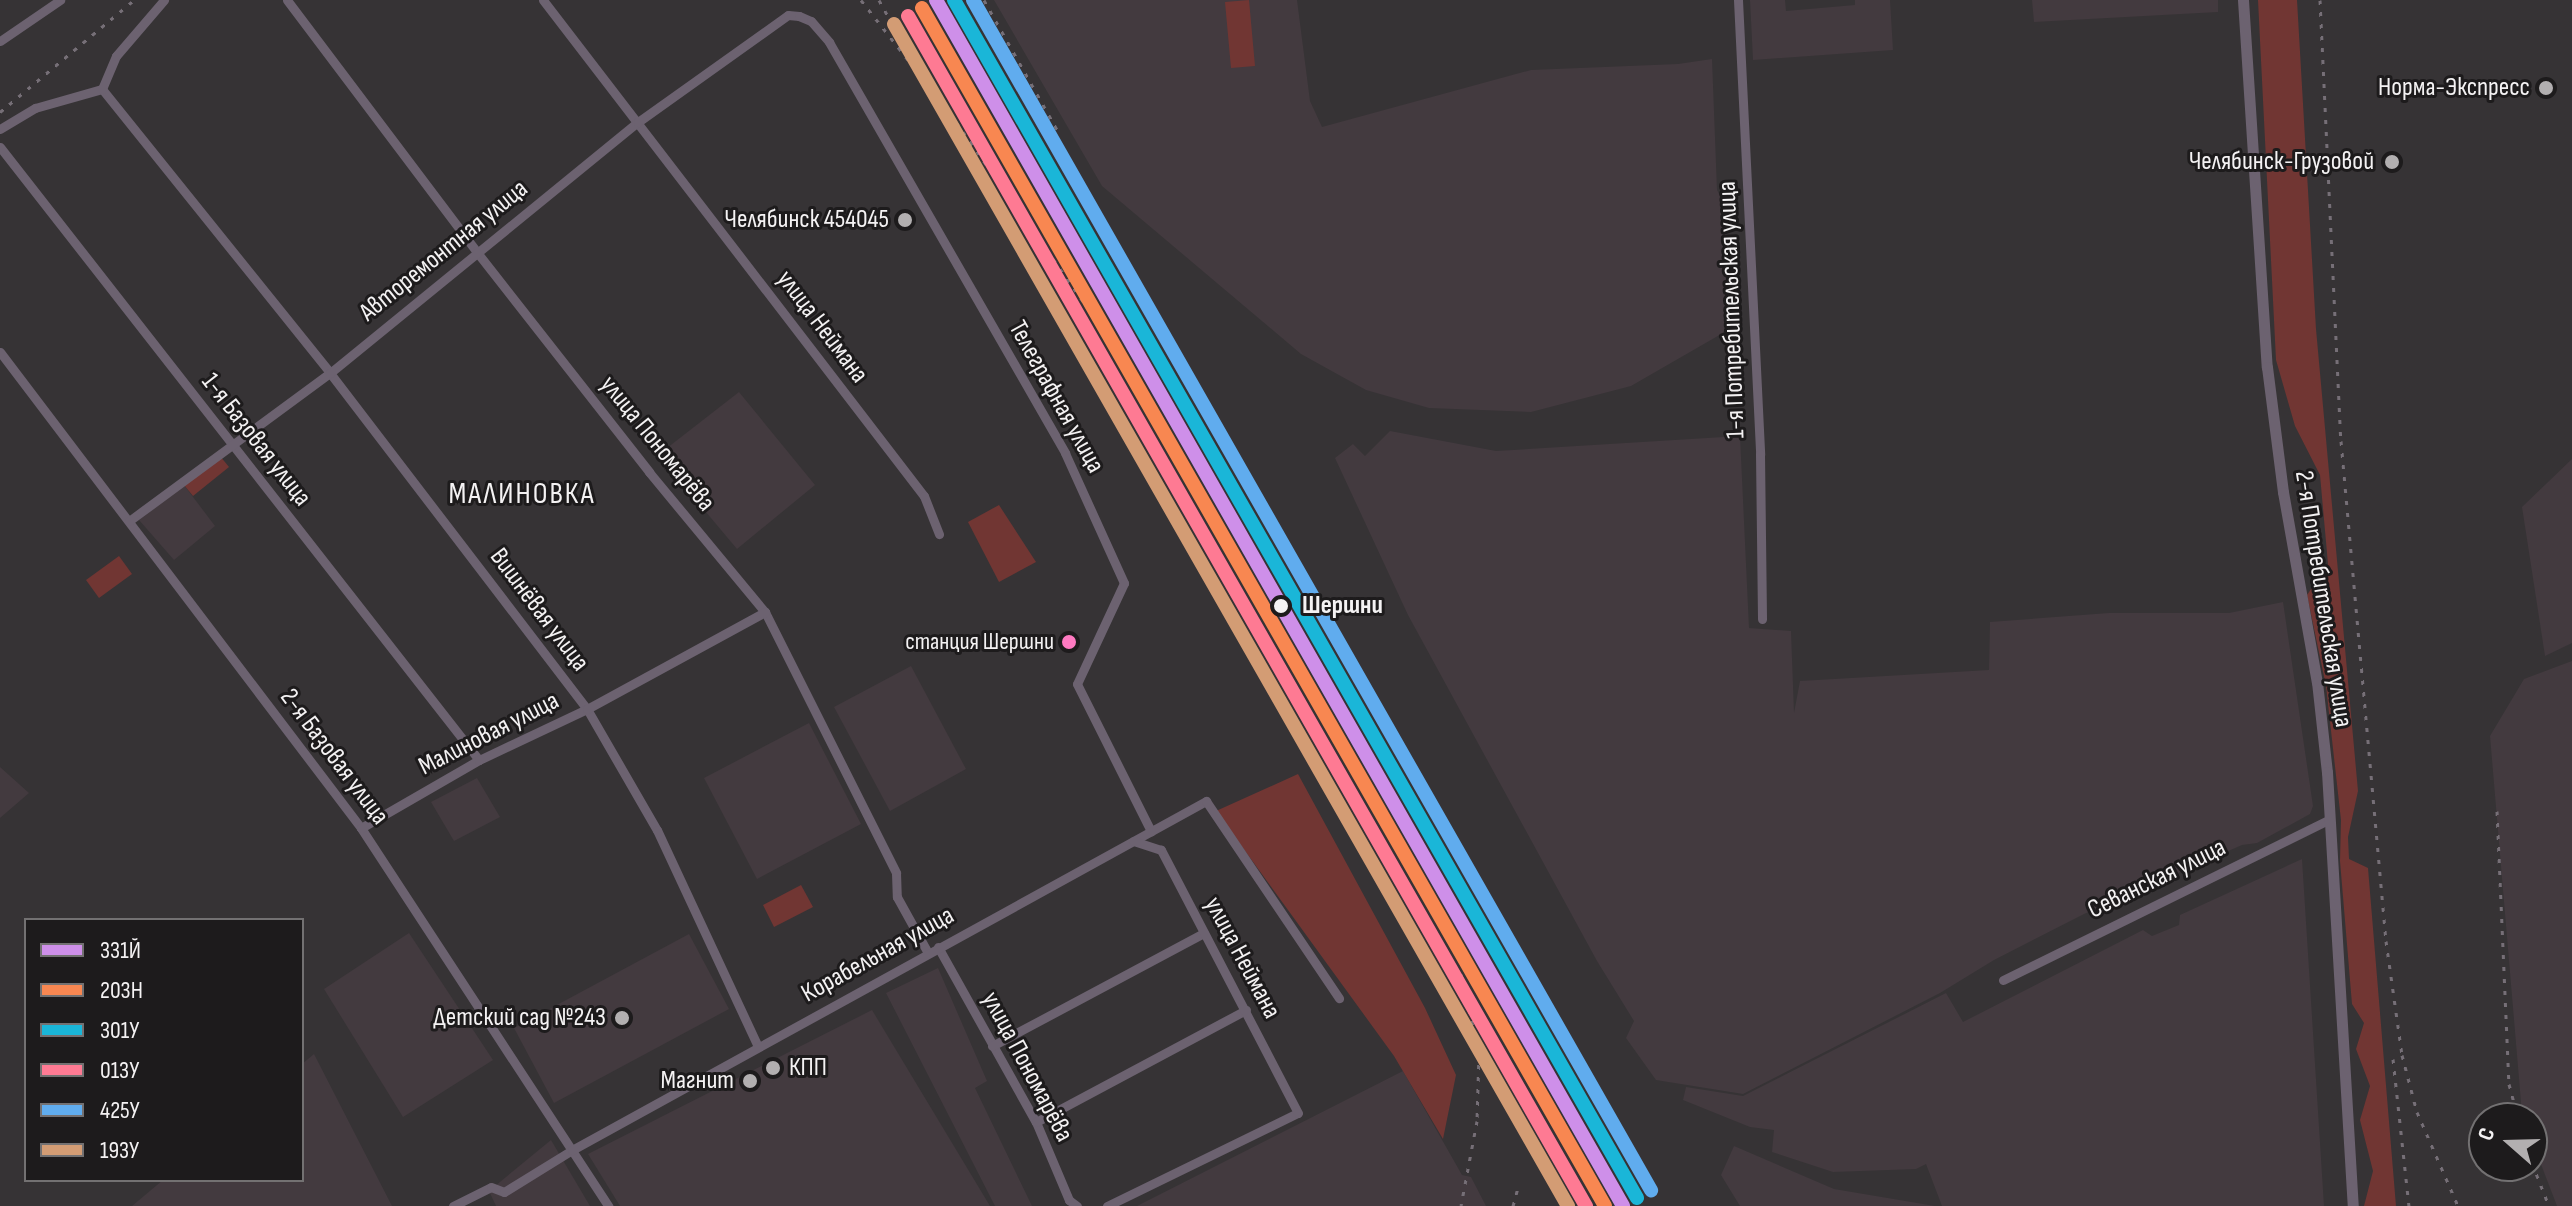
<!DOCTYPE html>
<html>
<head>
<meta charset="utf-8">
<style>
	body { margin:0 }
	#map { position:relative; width:2572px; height:1206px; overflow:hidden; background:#363335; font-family:"Sofia Sans Condensed",sans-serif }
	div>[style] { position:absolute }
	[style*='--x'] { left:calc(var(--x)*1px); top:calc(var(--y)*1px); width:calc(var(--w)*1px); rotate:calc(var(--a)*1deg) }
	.built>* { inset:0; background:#433a3f }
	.green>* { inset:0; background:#713633 }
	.minor>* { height:9px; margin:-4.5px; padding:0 4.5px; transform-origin:4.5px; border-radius:4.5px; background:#6c6270 }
	.tertiary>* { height:11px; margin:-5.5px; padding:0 5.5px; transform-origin:5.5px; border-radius:5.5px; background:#6c6270 }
	.rail>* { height:3px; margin-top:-1.5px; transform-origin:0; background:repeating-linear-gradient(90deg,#766f77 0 4px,transparent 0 12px) }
	.rail-1>* { height:14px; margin:-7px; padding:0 7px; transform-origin:7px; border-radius:7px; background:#ce8fe9 }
	.rail-2>* { height:14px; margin:-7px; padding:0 7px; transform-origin:7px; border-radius:7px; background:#f88751 }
	.rail-3>* { height:14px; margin:-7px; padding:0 7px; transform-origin:7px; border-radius:7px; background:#1ab6d8 }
	.rail-4>* { height:14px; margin:-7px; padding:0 7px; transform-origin:7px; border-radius:7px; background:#fe7a93 }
	.rail-5>* { height:14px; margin:-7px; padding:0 7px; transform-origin:7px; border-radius:7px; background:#60acee }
	.rail-6>* { height:14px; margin:-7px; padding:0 7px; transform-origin:7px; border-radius:7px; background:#d39c74 }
	.dots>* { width:22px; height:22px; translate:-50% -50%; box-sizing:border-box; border:4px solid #1d1b1c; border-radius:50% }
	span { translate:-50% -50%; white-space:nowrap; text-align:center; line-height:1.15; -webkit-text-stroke:6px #1d1b1c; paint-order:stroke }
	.bus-label { font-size:24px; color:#f4f2f3 }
	.right { translate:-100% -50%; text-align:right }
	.poi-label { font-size:26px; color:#f4f2f3 }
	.left { translate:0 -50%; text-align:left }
	.street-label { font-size:26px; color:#f4f2f3 }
	.stop-label { font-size:26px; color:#f4f2f3; font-weight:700 }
	.quarter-label { font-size:30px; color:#f4f2f3; letter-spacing:2px }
	.legend { position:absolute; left:24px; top:918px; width:280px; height:264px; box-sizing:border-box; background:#1d1b1c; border:2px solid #737172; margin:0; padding:10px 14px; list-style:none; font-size:24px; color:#f4f2f3 }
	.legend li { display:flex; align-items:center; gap:16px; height:40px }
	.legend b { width:40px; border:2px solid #737172 }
	.north { position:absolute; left:2468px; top:1102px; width:80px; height:80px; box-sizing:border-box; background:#1d1b1c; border:2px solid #737172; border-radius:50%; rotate:290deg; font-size:22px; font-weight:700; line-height:32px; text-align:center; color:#f4f2f3 }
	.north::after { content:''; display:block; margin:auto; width:28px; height:36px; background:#b2afb0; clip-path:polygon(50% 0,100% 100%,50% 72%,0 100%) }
</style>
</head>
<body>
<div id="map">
	<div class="built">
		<i style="clip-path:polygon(994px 0,1297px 0,1310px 101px,1322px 127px,1531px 70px,1678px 64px,1712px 59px,1717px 190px,1726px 207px,1729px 320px,1723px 333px,1631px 386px,1531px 412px,1429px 408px,1366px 390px,1301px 354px,1102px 186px)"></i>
		<i style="clip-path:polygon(1750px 0,1785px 0,1786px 11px,1855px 5px,1855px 0,1890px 0,1893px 50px,1753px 60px)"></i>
		<i style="clip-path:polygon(2032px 0,2218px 0,2218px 12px,2034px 22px)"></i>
		<i style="clip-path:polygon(739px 392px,815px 485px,737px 549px,658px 455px)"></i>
		<i style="clip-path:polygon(1390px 431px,1496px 451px,1740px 436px,1749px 628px,1791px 631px,1794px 713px,1800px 681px,1989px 670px,1990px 622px,2109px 613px,2229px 613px,2283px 602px,2313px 806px,2310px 814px,2257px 843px,2242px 845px,2084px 914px,1994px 960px,1940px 993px,1743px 1094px,1656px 1080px,1626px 1038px,1634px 1021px,1597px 961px,1408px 615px,1335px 458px,1353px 444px,1365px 456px)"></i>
		<i style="clip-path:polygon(2572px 459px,2572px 643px,2545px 656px,2522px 507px)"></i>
		<i style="clip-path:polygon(184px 485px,215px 526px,174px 560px,139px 520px)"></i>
		<i style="clip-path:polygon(2572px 661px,2572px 1206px,2557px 1206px,2532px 1141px,2532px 1118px,2523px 1118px,2522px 1114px,2490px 736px,2524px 679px)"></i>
		<i style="clip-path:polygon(911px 666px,966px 769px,890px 811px,834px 707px)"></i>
		<i style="clip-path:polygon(809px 723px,861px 824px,757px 879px,704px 778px)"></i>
		<i style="clip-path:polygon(0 767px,29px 793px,0 818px)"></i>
		<i style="clip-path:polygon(477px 778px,500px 817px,454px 841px,431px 802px)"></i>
		<i style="clip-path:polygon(2302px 859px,2324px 1206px,1942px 1206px,1926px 1164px,1916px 1169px,1833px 1172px,1772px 1152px,1774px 1130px,1750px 1127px,1683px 1100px,1686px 1087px,1743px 1096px,1946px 993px,1963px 1022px,2143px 930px,2152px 936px,2179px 925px,2180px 915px)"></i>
		<i style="clip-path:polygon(409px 933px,493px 1060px,403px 1117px,324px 989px)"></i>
		<i style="clip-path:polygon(689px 934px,729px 1009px,554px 1103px,514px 1028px)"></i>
		<i style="clip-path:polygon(938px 968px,987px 1081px,975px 1088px,1032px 1206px,995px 1206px,886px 993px)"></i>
		<i style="clip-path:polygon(872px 1010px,990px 1206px,620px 1206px,588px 1154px)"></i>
		<i style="clip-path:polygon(314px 1054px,392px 1206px,132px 1206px,163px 1180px,302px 1180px,302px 1064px)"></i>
		<i style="clip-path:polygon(1403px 1071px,1462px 1175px,1471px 1177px,1486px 1206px,1137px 1206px)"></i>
		<i style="clip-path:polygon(551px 1140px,590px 1206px,496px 1206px,489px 1191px)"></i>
		<i style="clip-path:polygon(1734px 1146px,1834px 1189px,1935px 1206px,1740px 1206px,1721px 1175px)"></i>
	</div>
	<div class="green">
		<i style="clip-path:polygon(1249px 0,1255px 66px,1231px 68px,1225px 2px)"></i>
		<i style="clip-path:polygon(2258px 0,2297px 0,2316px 329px,2358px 791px,2348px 837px,2349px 859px,2368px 868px,2396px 1206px,2364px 1206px,2373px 1171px,2360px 1120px,2370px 1086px,2356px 1049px,2364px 1023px,2352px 1004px,2340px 861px,2341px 820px,2326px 686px,2307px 595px,2328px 564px,2320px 475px,2295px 426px,2276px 360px)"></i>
		<i style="clip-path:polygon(220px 456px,229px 467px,193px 496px,184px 485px)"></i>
		<i style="clip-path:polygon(999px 505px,1036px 562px,999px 582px,968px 522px)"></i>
		<i style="clip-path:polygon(119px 556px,132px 574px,99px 598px,86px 580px)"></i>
		<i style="clip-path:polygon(1298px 774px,1425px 1008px,1456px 1075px,1443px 1139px,1394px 1056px,1216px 811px)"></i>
		<i style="clip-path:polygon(801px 885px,813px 907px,774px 927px,763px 905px)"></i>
	</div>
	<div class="minor">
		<i style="--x:287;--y:0;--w:314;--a:53"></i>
		<i style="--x:476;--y:251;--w:281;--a:51.9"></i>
		<i style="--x:649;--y:472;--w:182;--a:50.4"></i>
		<i style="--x:765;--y:612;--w:292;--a:63.3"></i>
		<i style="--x:896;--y:873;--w:24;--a:88"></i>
		<i style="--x:897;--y:897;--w:64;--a:61"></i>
		<i style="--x:543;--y:0;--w:625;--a:52.47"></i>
		<i style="--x:924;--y:496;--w:41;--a:68.5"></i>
		<i style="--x:1738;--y:0;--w:455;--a:87.2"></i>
		<i style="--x:1760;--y:454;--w:165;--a:89.3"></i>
		<i style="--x:0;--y:41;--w:73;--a:-34.3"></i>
		<i style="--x:102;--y:89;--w:364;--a:51.2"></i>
		<i style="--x:330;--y:373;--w:423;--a:52.6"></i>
		<i style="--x:587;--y:709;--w:140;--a:60"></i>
		<i style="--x:657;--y:830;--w:239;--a:65"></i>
		<i style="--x:0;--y:129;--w:41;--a:-31"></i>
		<i style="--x:35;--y:108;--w:70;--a:-15.8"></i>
		<i style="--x:102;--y:89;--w:36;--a:-67"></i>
		<i style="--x:116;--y:56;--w:74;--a:-49.4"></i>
		<i style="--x:0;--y:147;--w:778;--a:52"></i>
		<i style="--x:0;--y:352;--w:597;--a:52.82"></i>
		<i style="--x:361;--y:828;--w:452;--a:56.8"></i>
		<i style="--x:129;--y:521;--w:250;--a:-36.4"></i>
		<i style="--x:330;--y:373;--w:397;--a:-39.2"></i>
		<i style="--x:638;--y:122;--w:184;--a:-35.5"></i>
		<i style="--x:788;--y:15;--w:11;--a:5"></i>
		<i style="--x:799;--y:16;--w:13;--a:23"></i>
		<i style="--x:811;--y:21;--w:28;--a:49"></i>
		<i style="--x:829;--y:42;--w:474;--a:60.1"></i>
		<i style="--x:1065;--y:453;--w:143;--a:65.6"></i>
		<i style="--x:1124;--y:583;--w:111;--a:115"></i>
		<i style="--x:1077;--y:684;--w:165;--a:63.3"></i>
		<i style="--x:361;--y:828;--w:136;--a:-30"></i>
		<i style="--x:479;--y:760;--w:119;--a:-25.3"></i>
		<i style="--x:587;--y:709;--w:203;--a:-28.6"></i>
		<i style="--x:938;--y:947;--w:201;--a:60.8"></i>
		<i style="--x:1036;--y:1122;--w:85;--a:67.1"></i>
		<i style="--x:1069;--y:1200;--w:10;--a:37"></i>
		<i style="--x:2003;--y:980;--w:364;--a:-26.2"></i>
		<i style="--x:992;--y:1046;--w:240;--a:-28.1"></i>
		<i style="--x:1036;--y:1122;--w:238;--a:-28.1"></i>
		<i style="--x:453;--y:1206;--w:42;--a:-26.6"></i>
		<i style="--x:491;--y:1187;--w:14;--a:21"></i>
		<i style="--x:504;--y:1192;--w:80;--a:-31.7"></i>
		<i style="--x:572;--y:1150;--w:724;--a:-28.83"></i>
		<i style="--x:1206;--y:801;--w:238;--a:56"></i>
		<i style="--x:1107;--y:1206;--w:212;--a:-26"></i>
		<i style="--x:1298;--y:1113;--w:297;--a:-117.5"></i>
		<i style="--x:1161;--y:850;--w:29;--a:-162"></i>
	</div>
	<div class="tertiary">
		<i style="--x:2243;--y:0;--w:368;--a:86.3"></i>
		<i style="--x:2267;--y:367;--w:126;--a:82.7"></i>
		<i style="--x:2283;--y:492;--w:193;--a:79.9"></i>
		<i style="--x:2317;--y:682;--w:91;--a:83.7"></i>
		<i style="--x:2327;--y:772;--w:435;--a:86.6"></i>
	</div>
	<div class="rail">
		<i style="--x:861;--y:0;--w:142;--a:51.8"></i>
		<i style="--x:949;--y:112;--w:252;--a:54.7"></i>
		<i style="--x:1095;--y:318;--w:796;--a:60.34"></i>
		<i style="--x:879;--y:0;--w:37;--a:61"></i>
		<i style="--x:984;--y:0;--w:155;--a:60.6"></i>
		<i style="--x:2320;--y:0;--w:441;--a:87.3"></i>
		<i style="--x:2341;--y:441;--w:502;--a:84.86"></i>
		<i style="--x:2386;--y:941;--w:115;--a:82"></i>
		<i style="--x:2402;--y:1055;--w:59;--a:75.3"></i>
		<i style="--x:2417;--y:1112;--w:103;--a:66.4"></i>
		<i style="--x:0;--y:112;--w:175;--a:-39.9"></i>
		<i style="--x:2497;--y:811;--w:273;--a:87.5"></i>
		<i style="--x:2509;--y:1084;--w:35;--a:75"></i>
		<i style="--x:1461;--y:974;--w:81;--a:77.2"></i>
		<i style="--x:1479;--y:1053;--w:68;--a:91.7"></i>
		<i style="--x:1477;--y:1121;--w:86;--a:100.7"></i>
		<i style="--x:2393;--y:1059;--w:148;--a:83.8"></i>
		<i style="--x:2532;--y:1163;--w:46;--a:68.4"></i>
		<i style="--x:1513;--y:1206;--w:23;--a:-75"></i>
	</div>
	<div class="rail-1">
		<i style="--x:936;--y:0;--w:1388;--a:60.33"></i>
	</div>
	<div class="rail-2">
		<i style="--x:922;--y:8;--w:1379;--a:60.31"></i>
	</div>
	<div class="rail-3">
		<i style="--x:954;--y:0;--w:1379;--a:60.31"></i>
	</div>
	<div class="rail-4">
		<i style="--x:908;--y:16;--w:1370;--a:60.33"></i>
	</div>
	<div class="rail-5">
		<i style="--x:973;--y:0;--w:1370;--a:60.33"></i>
	</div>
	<div class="rail-6">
		<i style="--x:894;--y:24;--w:1361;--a:60.31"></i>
	</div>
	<div class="dots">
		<i style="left:2546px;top:88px;background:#b2afb0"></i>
		<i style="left:2392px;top:162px;background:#b2afb0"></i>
		<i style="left:905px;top:220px;background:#b2afb0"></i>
		<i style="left:1281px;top:606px;background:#f4f2f3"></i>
		<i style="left:1069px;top:642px;background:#fe7ac1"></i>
		<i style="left:622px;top:1018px;background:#b2afb0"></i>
		<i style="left:773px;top:1068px;background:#b2afb0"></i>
		<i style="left:750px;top:1081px;background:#b2afb0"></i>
	</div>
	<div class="bus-label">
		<span class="right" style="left:1054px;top:642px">станция Шершни</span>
	</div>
	<div class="poi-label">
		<span class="right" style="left:2530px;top:88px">Норма-Экспресс</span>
		<span class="right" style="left:2374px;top:162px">Челябинск-Грузовой</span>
		<span class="right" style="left:889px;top:220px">Челябинск 454045</span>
		<span class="right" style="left:606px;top:1018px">Детский сад №243</span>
		<span class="left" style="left:789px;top:1068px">КПП</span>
		<span class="right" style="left:734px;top:1081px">Магнит</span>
	</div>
	<div class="street-label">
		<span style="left:444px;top:251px;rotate:-39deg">Авторемонтная улица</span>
		<span style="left:1732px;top:310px;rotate:-92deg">1-я Потребительская улица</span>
		<span style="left:822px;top:327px;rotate:53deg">улица Неймана</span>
		<span style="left:1056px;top:397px;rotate:61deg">Телеграфная улица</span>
		<span style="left:256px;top:440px;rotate:52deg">1-я Базовая улица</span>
		<span style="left:657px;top:444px;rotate:51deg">улица Пономарёва</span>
		<span style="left:2323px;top:599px;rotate:81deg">2-я Потребительская улица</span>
		<span style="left:539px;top:610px;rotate:53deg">Вишнёвая улица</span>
		<span style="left:489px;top:734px;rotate:-27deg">Малиновая улица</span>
		<span style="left:334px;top:757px;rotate:53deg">2-я Базовая улица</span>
		<span style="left:2157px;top:879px;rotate:-26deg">Севанская улица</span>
		<span style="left:878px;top:955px;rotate:-29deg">Корабельная улица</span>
		<span style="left:1242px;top:958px;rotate:62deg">улица Неймана</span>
		<span style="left:1027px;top:1067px;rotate:62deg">улица Пономарёва</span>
	</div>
	<div class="stop-label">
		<span class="left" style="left:1302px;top:606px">Шершни</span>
	</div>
	<div class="quarter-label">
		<span style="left:522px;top:494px">МАЛИНОВКА</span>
	</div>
	<ul class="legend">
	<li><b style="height:10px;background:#ce8fe9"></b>331Й</li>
	<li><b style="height:10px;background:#f88751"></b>203Н</li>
	<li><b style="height:10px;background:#1ab6d8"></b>301У</li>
	<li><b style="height:10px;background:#fe7a93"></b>013У</li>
	<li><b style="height:10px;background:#60acee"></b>425У</li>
	<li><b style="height:10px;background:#d39c74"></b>193У</li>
	</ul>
	<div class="north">С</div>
</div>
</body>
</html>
